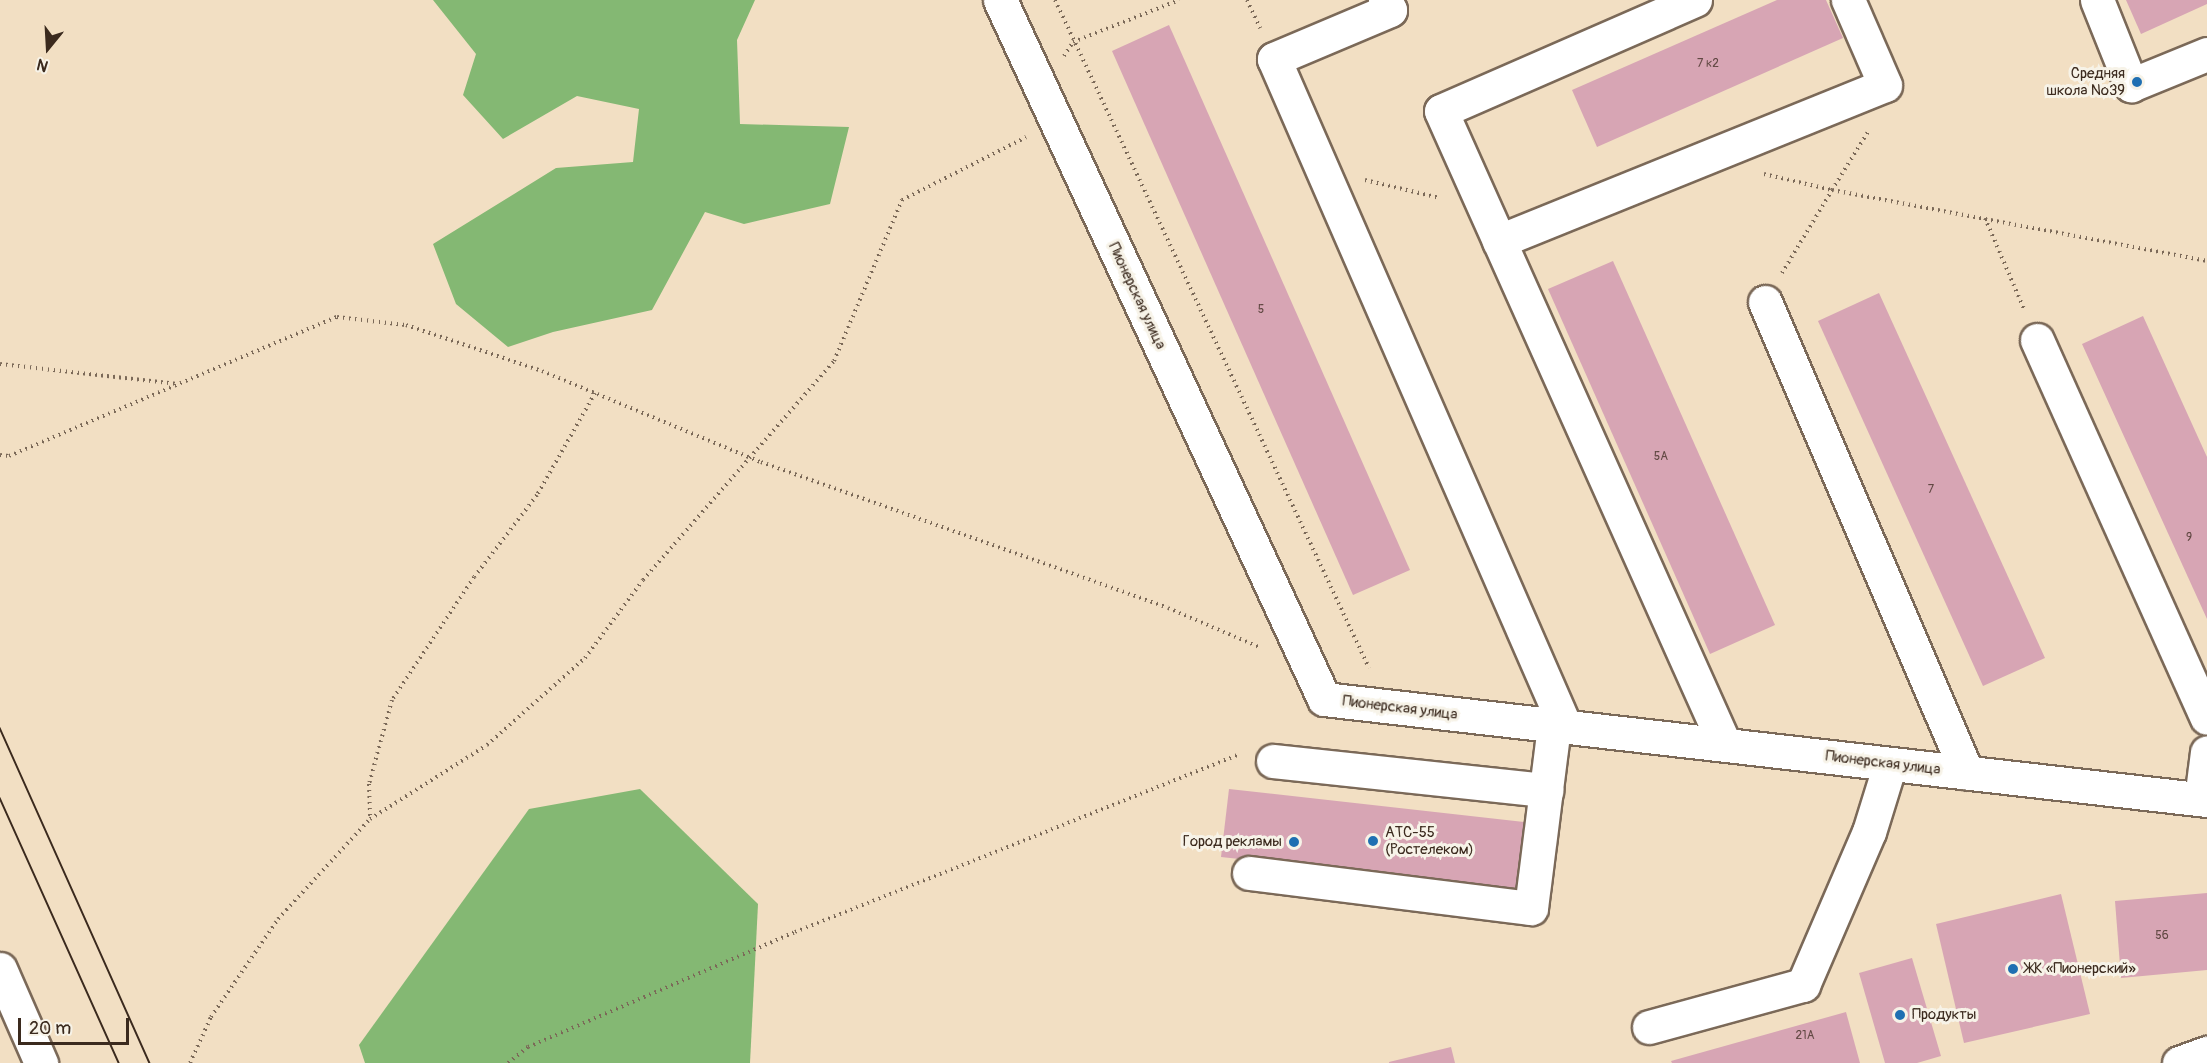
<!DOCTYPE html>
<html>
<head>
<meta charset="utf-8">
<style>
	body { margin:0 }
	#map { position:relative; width:2207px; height:1063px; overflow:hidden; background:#f2dfc3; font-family:Pangolin,sans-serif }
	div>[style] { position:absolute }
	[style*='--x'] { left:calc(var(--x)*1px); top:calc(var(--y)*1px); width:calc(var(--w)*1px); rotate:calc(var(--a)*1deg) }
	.forest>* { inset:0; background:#84b873 }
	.building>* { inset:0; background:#d7a5b4 }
	.path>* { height:4px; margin-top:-2px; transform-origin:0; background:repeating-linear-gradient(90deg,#7b6958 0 1.5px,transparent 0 6px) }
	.roads { filter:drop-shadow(2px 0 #7b6958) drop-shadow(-2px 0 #7b6958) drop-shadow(0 2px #7b6958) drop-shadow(0 -2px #7b6958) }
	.minor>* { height:33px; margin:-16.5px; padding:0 16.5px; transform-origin:16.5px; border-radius:16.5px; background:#fff }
	.tram>* { height:1.5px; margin:-0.75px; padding:0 0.75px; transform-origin:0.75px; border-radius:0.75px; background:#3b2a1e }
	.dots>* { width:16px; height:16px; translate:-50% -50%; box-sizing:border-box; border:3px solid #f7f3e8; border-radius:50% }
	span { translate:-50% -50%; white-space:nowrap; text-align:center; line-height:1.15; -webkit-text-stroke:6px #f7f3e8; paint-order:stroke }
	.number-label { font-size:12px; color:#624944 }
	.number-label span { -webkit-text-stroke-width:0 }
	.poi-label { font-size:15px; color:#3b2a1e }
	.right { translate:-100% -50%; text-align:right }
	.left { translate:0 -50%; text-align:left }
	.street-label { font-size:15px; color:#3b2a1e }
	.north { position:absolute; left:18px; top:18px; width:60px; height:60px; -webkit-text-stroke:4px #f7f3e8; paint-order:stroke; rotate:198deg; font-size:16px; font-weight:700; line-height:24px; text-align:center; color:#3b2a1e }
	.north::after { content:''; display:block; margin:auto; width:21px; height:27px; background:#3b2a1e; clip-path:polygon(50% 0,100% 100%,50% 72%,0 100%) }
	.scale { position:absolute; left:18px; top:1018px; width:111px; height:27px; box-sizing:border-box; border:3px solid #3b2a1e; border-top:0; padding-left:8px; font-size:18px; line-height:21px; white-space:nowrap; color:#3b2a1e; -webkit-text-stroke:4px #f7f3e8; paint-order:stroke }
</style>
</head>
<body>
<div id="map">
	<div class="forest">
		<i style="clip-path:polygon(433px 0,755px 0,737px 40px,740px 124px,849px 127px,830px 204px,744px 224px,705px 212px,652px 310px,553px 332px,508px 347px,456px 304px,433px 244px,556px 168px,633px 162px,639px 109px,577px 96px,503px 139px,463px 95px,476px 54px)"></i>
		<i style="clip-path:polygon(640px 789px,758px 904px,750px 1063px,365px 1063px,359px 1045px,529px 809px)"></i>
	</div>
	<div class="building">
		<i style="clip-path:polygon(1777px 0,1826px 0,1843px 38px,1597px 147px,1572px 90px)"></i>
		<i style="clip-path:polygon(2126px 0,2207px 0,2207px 4px,2141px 34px)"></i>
		<i style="clip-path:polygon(1169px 25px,1410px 570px,1353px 595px,1112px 51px)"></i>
		<i style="clip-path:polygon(1613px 261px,1775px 625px,1710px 654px,1548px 289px)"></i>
		<i style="clip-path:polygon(1879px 293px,2045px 658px,1983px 686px,1818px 321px)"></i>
		<i style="clip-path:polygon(2143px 316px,2207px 457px,2207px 619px,2082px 344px)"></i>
		<i style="clip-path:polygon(1229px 789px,1524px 822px,1517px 889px,1221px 857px)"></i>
		<i style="clip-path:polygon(2207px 893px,2207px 970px,2121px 978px,2115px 901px)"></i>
		<i style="clip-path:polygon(2061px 894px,2090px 1014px,1964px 1043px,1936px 924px)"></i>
		<i style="clip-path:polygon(1912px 958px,1941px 1056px,1917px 1063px,1885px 1063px,1859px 973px)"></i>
		<i style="clip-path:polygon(1846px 1012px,1860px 1063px,1672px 1063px,1671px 1061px)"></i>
		<i style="clip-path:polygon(1451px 1047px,1455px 1063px,1389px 1063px,1389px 1062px)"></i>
	</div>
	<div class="path">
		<i style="--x:1055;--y:0;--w:738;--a:64.82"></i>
		<i style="--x:1247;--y:0;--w:31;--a:65"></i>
		<i style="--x:1064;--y:56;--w:17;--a:-57"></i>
		<i style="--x:1073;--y:42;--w:114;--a:-21.6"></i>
		<i style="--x:1764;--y:174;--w:70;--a:13.2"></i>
		<i style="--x:1832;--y:190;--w:70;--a:-58.3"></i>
		<i style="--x:1365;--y:180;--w:77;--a:13.5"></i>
		<i style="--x:1985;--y:218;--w:99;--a:66.8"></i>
		<i style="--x:1782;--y:273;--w:97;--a:-58.9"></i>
		<i style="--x:1832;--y:190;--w:382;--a:10.7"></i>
		<i style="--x:0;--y:364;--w:179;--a:6.4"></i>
		<i style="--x:595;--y:393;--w:117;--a:119.6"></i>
		<i style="--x:537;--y:495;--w:103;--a:127.5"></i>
		<i style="--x:474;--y:577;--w:148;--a:123.7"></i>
		<i style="--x:392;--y:700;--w:87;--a:105.3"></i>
		<i style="--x:369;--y:784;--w:35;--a:88"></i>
		<i style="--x:370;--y:819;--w:138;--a:-32.3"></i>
		<i style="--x:487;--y:745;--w:131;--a:-41.6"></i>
		<i style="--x:585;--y:658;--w:97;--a:-53.4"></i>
		<i style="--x:643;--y:580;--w:291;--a:-48.9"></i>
		<i style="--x:834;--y:361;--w:175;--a:-67.1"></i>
		<i style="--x:902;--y:200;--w:139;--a:-26.9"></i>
		<i style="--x:0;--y:455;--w:9;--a:6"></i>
		<i style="--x:9;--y:456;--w:356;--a:-23"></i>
		<i style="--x:337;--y:317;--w:69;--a:6.6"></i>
		<i style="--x:406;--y:325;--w:144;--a:18.7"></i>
		<i style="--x:542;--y:371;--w:237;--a:22.6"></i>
		<i style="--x:761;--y:462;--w:432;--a:19.7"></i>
		<i style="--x:1168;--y:608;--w:99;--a:23.2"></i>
		<i style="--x:190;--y:1063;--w:51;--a:-65.5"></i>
		<i style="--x:211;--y:1017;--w:119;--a:-55.6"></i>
		<i style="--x:278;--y:919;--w:136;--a:-47.4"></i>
		<i style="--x:508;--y:1063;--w:26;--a:-39"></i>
		<i style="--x:528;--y:1047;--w:291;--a:-23.3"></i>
		<i style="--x:795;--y:932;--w:477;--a:-21.8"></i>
	</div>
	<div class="roads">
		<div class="minor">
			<i style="--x:1000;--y:0;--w:770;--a:65.13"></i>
			<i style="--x:1324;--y:699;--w:889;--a:6.53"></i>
			<i style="--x:1385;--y:0;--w:11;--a:63"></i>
			<i style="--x:1390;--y:10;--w:126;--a:157.1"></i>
			<i style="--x:1274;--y:59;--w:728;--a:66.43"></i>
			<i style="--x:1695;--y:0;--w:277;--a:156.4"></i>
			<i style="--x:1441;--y:111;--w:692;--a:65.88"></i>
			<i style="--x:2097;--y:0;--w:92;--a:68.2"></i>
			<i style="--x:2131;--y:85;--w:82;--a:-22.2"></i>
			<i style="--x:1499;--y:241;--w:416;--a:-22"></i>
			<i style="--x:1885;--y:85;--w:93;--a:-113.5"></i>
			<i style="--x:1765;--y:302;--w:512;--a:66.79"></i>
			<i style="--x:2037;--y:340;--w:414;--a:65.8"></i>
			<i style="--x:1273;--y:761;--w:275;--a:6.1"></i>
			<i style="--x:2201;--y:799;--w:47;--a:-82.7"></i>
			<i style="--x:1249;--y:873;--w:284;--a:7.1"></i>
			<i style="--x:1531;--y:908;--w:183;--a:-82.8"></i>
			<i style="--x:0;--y:969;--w:103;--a:66.4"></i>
			<i style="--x:1649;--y:1027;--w:160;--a:-15.3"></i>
			<i style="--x:1803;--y:985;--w:167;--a:-66.7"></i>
			<i style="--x:1869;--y:832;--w:71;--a:-72.8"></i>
			<i style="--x:2179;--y:1063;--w:30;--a:-20"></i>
		</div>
	</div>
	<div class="tram">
		<i style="--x:0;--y:728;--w:367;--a:65.9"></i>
		<i style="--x:0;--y:798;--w:290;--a:65.8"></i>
	</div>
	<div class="dots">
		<i style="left:2137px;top:82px;background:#1f6fb2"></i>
		<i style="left:1373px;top:841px;background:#1f6fb2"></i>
		<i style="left:1294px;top:842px;background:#1f6fb2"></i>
		<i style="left:2013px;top:969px;background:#1f6fb2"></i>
		<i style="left:1900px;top:1015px;background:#1f6fb2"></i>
	</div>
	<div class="number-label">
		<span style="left:1708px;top:64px">7 к2</span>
		<span style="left:1261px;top:310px">5</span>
		<span style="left:1661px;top:457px">5А</span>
		<span style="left:1931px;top:490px">7</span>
		<span style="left:2189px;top:538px">9</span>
		<span style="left:2162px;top:936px">56</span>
		<span style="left:1805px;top:1036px">21А</span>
	</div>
	<div class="poi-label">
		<span class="right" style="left:2125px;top:82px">Средняя<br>школа №39</span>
		<span class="left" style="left:1385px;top:841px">АТС-55<br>(Ростелеком)</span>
		<span class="right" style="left:1282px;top:842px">Город рекламы</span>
		<span class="left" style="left:2025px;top:969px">ЖК «Пионерский»</span>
		<span class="left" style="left:1912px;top:1015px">Продукты</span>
	</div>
	<div class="street-label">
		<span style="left:1137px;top:296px;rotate:65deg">Пионерская улица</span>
		<span style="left:1400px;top:708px;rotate:7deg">Пионерская улица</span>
		<span style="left:1883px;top:763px;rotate:7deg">Пионерская улица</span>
	</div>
	<div class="north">N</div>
	<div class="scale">20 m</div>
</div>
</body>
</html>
